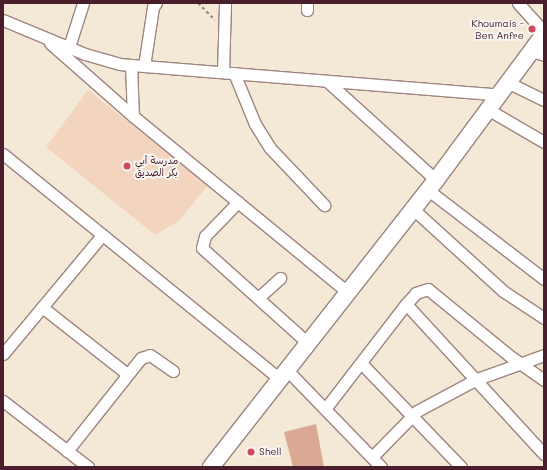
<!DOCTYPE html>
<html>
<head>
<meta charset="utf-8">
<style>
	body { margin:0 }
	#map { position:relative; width:547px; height:470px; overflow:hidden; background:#f4e9d7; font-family:Mali,"Playpen Sans Arabic",sans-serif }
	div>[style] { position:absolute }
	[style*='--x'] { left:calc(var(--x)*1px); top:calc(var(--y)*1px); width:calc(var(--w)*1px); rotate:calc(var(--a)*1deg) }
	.built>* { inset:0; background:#f3d4bf }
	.building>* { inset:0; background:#daa994 }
	.path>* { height:2px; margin-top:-1px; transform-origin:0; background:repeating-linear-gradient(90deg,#9f8481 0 3px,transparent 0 6px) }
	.roads { filter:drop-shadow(1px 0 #9f8481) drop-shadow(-1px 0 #9f8481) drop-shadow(0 1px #9f8481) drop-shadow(0 -1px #9f8481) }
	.minor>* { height:11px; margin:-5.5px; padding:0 5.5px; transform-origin:5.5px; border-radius:5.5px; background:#fff }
	.secondary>* { height:16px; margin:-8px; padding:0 8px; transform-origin:8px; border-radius:8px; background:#fff }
	.dots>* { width:11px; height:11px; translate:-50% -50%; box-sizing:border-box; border:2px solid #f6f6f2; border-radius:50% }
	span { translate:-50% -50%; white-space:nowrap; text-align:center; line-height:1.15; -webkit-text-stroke:4px #f6f6f2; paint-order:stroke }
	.poi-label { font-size:10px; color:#4a1f2b }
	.right { translate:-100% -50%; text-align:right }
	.left { translate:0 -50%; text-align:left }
	.frame { position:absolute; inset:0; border:4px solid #4a1f2b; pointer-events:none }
</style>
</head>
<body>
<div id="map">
	<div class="built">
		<i style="clip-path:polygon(88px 90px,208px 185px,179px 221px,155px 235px,46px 147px)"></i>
	</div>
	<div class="building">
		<i style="clip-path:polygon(316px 424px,324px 467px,293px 467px,284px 432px)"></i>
	</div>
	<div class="path">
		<i style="--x:198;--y:3;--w:24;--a:45"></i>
	</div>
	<div class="roads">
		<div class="minor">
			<i style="--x:307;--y:3;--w:7;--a:90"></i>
			<i style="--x:518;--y:3;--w:39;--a:48"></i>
			<i style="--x:3;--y:20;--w:89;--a:22.5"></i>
			<i style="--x:85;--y:54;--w:35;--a:16"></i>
			<i style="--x:119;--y:64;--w:383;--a:4.6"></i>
			<i style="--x:50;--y:43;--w:111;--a:41.3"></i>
			<i style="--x:69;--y:47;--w:46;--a:-72.3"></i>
			<i style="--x:532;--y:51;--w:13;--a:18"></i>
			<i style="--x:131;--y:65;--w:51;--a:87.8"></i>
			<i style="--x:133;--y:116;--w:277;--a:39.4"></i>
			<i style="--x:144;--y:66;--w:60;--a:-81.3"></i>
			<i style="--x:153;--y:7;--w:5;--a:-53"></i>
			<i style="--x:223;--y:72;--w:69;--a:-88.3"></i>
			<i style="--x:234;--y:73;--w:55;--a:67.6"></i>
			<i style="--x:255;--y:124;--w:28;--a:58"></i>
			<i style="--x:270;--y:148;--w:79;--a:46.5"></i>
			<i style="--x:328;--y:82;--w:146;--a:42.2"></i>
			<i style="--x:509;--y:83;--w:39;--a:26"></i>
			<i style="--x:489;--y:110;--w:64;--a:30.2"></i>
			<i style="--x:3;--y:154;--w:357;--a:39.1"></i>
			<i style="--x:428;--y:190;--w:146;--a:37.5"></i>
			<i style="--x:238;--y:202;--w:47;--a:134.1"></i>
			<i style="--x:205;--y:236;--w:12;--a:104"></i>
			<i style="--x:202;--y:248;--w:142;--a:41.9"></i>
			<i style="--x:413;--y:209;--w:122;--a:42.3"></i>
			<i style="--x:503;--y:291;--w:49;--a:33.4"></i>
			<i style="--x:258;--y:298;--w:30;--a:-42"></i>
			<i style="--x:42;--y:307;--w:108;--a:38.2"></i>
			<i style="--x:3;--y:354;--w:155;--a:-50.2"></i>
			<i style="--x:361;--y:363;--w:144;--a:46.1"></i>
			<i style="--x:287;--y:370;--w:135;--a:45.9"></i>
			<i style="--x:544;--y:380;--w:40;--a:-145.1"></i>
			<i style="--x:511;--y:357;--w:107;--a:-140.7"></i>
			<i style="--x:428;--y:289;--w:13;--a:162"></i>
			<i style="--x:416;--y:293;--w:15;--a:132"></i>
			<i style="--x:406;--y:304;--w:204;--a:47.4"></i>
			<i style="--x:3;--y:401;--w:108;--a:37.8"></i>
			<i style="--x:325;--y:409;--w:133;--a:-52.4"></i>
			<i style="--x:67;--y:451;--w:119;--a:-51.5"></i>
			<i style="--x:141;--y:358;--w:9;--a:-18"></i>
			<i style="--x:150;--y:355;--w:28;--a:35"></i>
			<i style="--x:372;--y:457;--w:64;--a:-45.6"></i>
			<i style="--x:417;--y:411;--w:68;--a:-28.1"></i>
			<i style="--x:477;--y:379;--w:71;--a:-19.7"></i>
		</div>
		<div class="secondary">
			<i style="--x:211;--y:467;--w:365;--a:-51.9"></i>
			<i style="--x:436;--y:180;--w:182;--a:-53.5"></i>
		</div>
	</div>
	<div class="dots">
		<i style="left:532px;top:29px;background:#d1495b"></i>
		<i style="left:127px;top:166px;background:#d1495b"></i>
		<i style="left:251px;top:452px;background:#d1495b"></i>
	</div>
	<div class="poi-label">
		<span class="right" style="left:524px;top:29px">Khoumais -<br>Ben Anfre</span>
		<span class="left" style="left:135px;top:166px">مدرسة أبي<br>بكر الصديق</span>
		<span class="left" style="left:259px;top:452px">Shell</span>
	</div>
	<div class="frame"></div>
</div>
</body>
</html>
